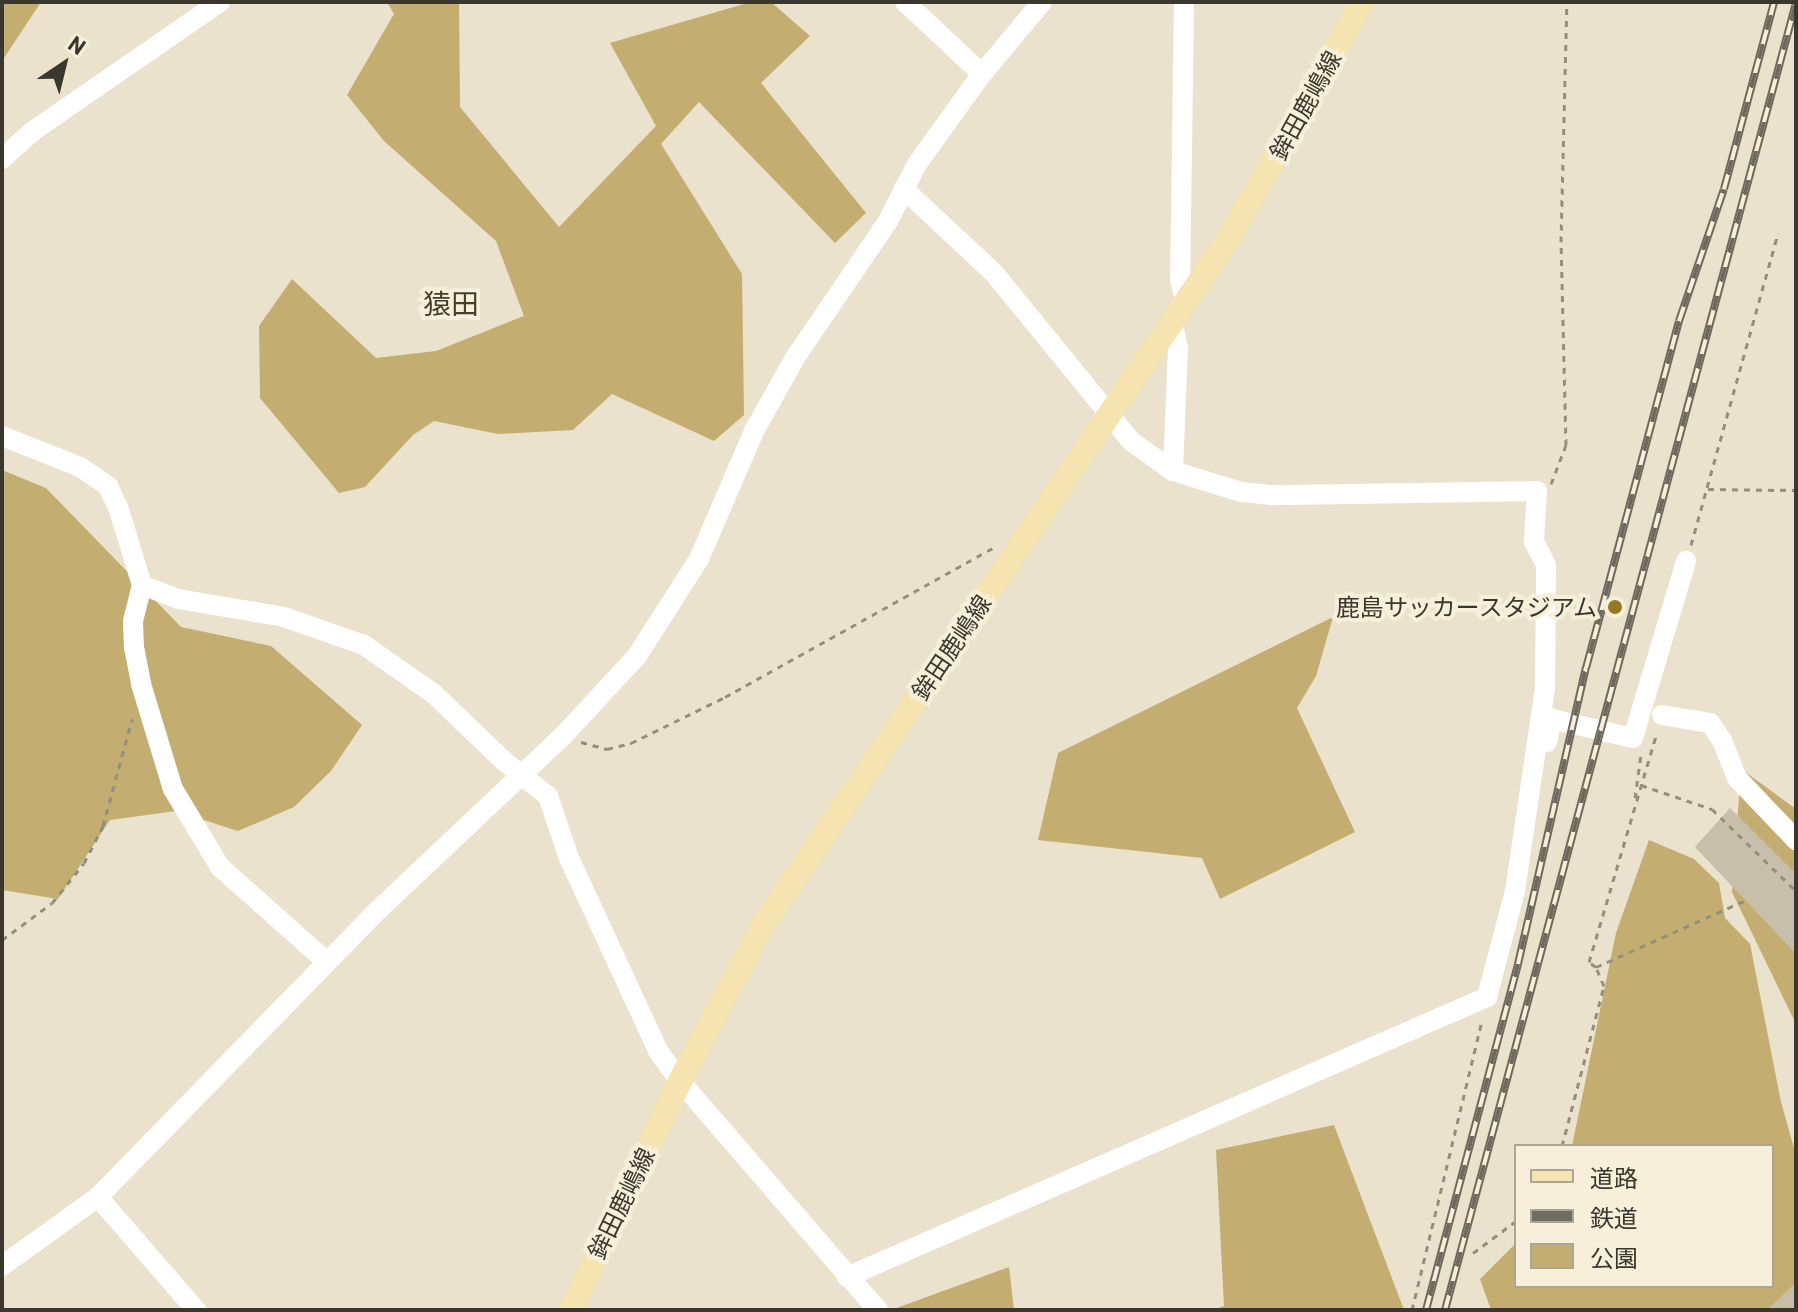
<!DOCTYPE html>
<html>
<head>
<meta charset="utf-8">
<style>
	body { margin:0 }
	#map { position:relative; width:1798px; height:1312px; overflow:hidden; background:#eae2cc; font-family:Barlow,"Noto Sans JP",sans-serif }
	div>[style] { position:absolute }
	[style*='--x'] { left:calc(var(--x)*1px); top:calc(var(--y)*1px); width:calc(var(--w)*1px); rotate:calc(var(--a)*1deg) }
	.green>* { inset:0; background:#c3ad70 }
	.building>* { inset:0; background:#c7bfaa }
	.path>* { height:3px; margin-top:-1.5px; transform-origin:0; background:repeating-linear-gradient(90deg,#938e7e 0 6px,transparent 0 12px) }
	.minor>* { height:20px; margin:-10px; padding:0 10px; transform-origin:10px; border-radius:10px; background:#fff }
	.major>* { height:24px; margin:-12px; padding:0 12px; transform-origin:12px; border-radius:12px; background:#f5e3b0 }
	.rail>* { height:8px; margin-top:-4px; transform-origin:0; background:repeating-linear-gradient(90deg,#f7efd9 0 15px,#6e6a5d 0 30px); box-sizing:border-box; border-block:2px solid #6e6a5d }
	.dots>* { width:22px; height:22px; translate:-50% -50%; box-sizing:border-box; border:4px solid #f7efd9; border-radius:50% }
	span { translate:-50% -50%; white-space:nowrap; text-align:center; line-height:1.15; -webkit-text-stroke:8px #f7efd9; paint-order:stroke }
	.street-label { font-size:24px; color:#3a372e }
	.poi-label { font-size:24px; color:#3a372e }
	.right { translate:-100% -50%; text-align:right }
	.quarter-label { font-size:28px; color:#453e2c }
	.frame { position:absolute; inset:0; border:4px solid #3a372e; pointer-events:none }
	.legend { position:absolute; left:1514px; top:1144px; width:260px; height:144px; box-sizing:border-box; background:#f7efd9; border:2px solid #aba595; margin:0; padding:10px 14px; list-style:none; font-size:24px; color:#3a372e }
	.legend li { display:flex; align-items:center; gap:16px; height:40px }
	.legend b { width:40px; border:2px solid #aba595 }
	.north { position:absolute; left:24px; top:24px; width:80px; height:80px; -webkit-text-stroke:6px #f7efd9; paint-order:stroke; rotate:35deg; font-size:22px; font-weight:700; line-height:32px; text-align:center; color:#3a372e }
	.north::after { content:''; display:block; margin:auto; width:28px; height:36px; background:#3a372e; clip-path:polygon(50% 0,100% 100%,50% 72%,0 100%) }
</style>
</head>
<body>
<div id="map">
	<div class="green">
		<i style="clip-path:polygon(2px 2px,41px 2px,2px 61px)"></i>
		<i style="clip-path:polygon(387px 2px,459px 2px,460px 107px,559px 227px,656px 126px,610px 43px,751px 2px,771px 2px,810px 36px,761px 83px,866px 213px,835px 243px,699px 102px,661px 144px,742px 274px,744px 415px,714px 441px,612px 394px,573px 430px,498px 434px,434px 421px,413px 435px,365px 487px,339px 493px,260px 398px,259px 326px,292px 279px,376px 358px,436px 351px,524px 316px,496px 241px,384px 141px,347px 95px,394px 14px)"></i>
		<i style="clip-path:polygon(2px 470px,46px 488px,181px 627px,271px 646px,362px 725px,331px 771px,294px 807px,238px 831px,176px 811px,110px 820px,58px 899px,2px 890px)"></i>
		<i style="clip-path:polygon(1333px 617px,1316px 676px,1297px 708px,1355px 832px,1220px 899px,1202px 858px,1038px 840px,1058px 753px)"></i>
		<i style="clip-path:polygon(1741px 769px,1796px 809px,1796px 1024px,1732px 892px)"></i>
		<i style="clip-path:polygon(1649px 840px,1694px 859px,1719px 883px,1725px 918px,1750px 944px,1781px 1102px,1796px 1155px,1796px 1310px,1491px 1310px,1480px 1279px,1516px 1243px,1516px 1286px,1772px 1286px,1772px 1146px,1572px 1146px,1616px 933px)"></i>
		<i style="clip-path:polygon(1334px 1125px,1404px 1310px,1213px 1310px,1224px 1306px,1216px 1150px)"></i>
		<i style="clip-path:polygon(1009px 1267px,1014px 1310px,891px 1310px)"></i>
	</div>
	<div class="building">
		<i style="clip-path:polygon(1730px 808px,1796px 874px,1796px 954px,1695px 847px)"></i>
		<i style="clip-path:polygon(1796px 1282px,1796px 1310px,1767px 1310px)"></i>
	</div>
	<div class="path">
		<i style="--x:1551;--y:484;--w:42;--a:-69"></i>
		<i style="--x:1566;--y:445;--w:203;--a:-91.4"></i>
		<i style="--x:1561;--y:242;--w:240;--a:-88.6"></i>
		<i style="--x:1708;--y:489;--w:88;--a:0.7"></i>
		<i style="--x:1691;--y:545;--w:324;--a:-74.4"></i>
		<i style="--x:581;--y:742;--w:27;--a:15"></i>
		<i style="--x:607;--y:749;--w:25;--a:-14"></i>
		<i style="--x:631;--y:743;--w:105;--a:-26.1"></i>
		<i style="--x:725;--y:697;--w:309;--a:-29.1"></i>
		<i style="--x:1641;--y:785;--w:75;--a:18.7"></i>
		<i style="--x:1712;--y:809;--w:117;--a:44.3"></i>
		<i style="--x:1635;--y:798;--w:44;--a:-82.2"></i>
		<i style="--x:2;--y:940;--w:62;--a:-36.5"></i>
		<i style="--x:52;--y:903;--w:51;--a:-51.3"></i>
		<i style="--x:84;--y:863;--w:42;--a:-62.8"></i>
		<i style="--x:103;--y:826;--w:111;--a:-74.8"></i>
		<i style="--x:1596;--y:967;--w:164;--a:-24.1"></i>
		<i style="--x:1562;--y:1146;--w:165;--a:-75.3"></i>
		<i style="--x:1604;--y:986;--w:21;--a:-113"></i>
		<i style="--x:1596;--y:967;--w:9;--a:-144"></i>
		<i style="--x:1589;--y:962;--w:239;--a:-73.5"></i>
		<i style="--x:1473;--y:1253;--w:54;--a:-36.7"></i>
		<i style="--x:1412;--y:1310;--w:297;--a:-76.4"></i>
	</div>
	<div class="minor">
		<i style="--x:905;--y:2;--w:105;--a:43.1"></i>
		<i style="--x:1184;--y:2;--w:277;--a:90.8"></i>
		<i style="--x:1180;--y:279;--w:26;--a:77"></i>
		<i style="--x:2;--y:159;--w:42;--a:-42.1"></i>
		<i style="--x:33;--y:131;--w:227;--a:-34.6"></i>
		<i style="--x:1173;--y:325;--w:24;--a:78"></i>
		<i style="--x:1178;--y:348;--w:123;--a:92.3"></i>
		<i style="--x:2;--y:436;--w:84;--a:21.7"></i>
		<i style="--x:80;--y:467;--w:34;--a:34"></i>
		<i style="--x:108;--y:486;--w:26;--a:65"></i>
		<i style="--x:119;--y:510;--w:78;--a:73"></i>
		<i style="--x:142;--y:585;--w:37;--a:104"></i>
		<i style="--x:133;--y:621;--w:26;--a:88"></i>
		<i style="--x:134;--y:647;--w:38;--a:79"></i>
		<i style="--x:141;--y:684;--w:110;--a:73.1"></i>
		<i style="--x:173;--y:789;--w:91;--a:58.9"></i>
		<i style="--x:220;--y:867;--w:143;--a:41.6"></i>
		<i style="--x:142;--y:585;--w:39;--a:21"></i>
		<i style="--x:178;--y:599;--w:108;--a:9.6"></i>
		<i style="--x:284;--y:617;--w:85;--a:19.3"></i>
		<i style="--x:364;--y:645;--w:85;--a:35"></i>
		<i style="--x:434;--y:694;--w:98;--a:43.8"></i>
		<i style="--x:505;--y:762;--w:55;--a:38.3"></i>
		<i style="--x:548;--y:796;--w:65;--a:71.3"></i>
		<i style="--x:569;--y:858;--w:213;--a:65.2"></i>
		<i style="--x:658;--y:1051;--w:37;--a:54"></i>
		<i style="--x:680;--y:1081;--w:303;--a:49.2"></i>
		<i style="--x:1662;--y:715;--w:49;--a:9.5"></i>
		<i style="--x:1710;--y:723;--w:21;--a:55"></i>
		<i style="--x:1722;--y:740;--w:41;--a:68.5"></i>
		<i style="--x:1737;--y:778;--w:86;--a:46.4"></i>
		<i style="--x:1547;--y:742;--w:24;--a:-78"></i>
		<i style="--x:1552;--y:719;--w:83;--a:13.2"></i>
		<i style="--x:1633;--y:738;--w:185;--a:-73.3"></i>
		<i style="--x:98;--y:1197;--w:150;--a:49.1"></i>
		<i style="--x:2;--y:1266;--w:118;--a:-35.7"></i>
		<i style="--x:98;--y:1197;--w:397;--a:-45.7"></i>
		<i style="--x:375;--y:913;--w:257;--a:-43.3"></i>
		<i style="--x:562;--y:737;--w:110;--a:-47.2"></i>
		<i style="--x:637;--y:656;--w:115;--a:-57.4"></i>
		<i style="--x:699;--y:559;--w:139;--a:-66.7"></i>
		<i style="--x:754;--y:431;--w:84;--a:-60.7"></i>
		<i style="--x:795;--y:358;--w:166;--a:-55.8"></i>
		<i style="--x:888;--y:221;--w:64;--a:-63"></i>
		<i style="--x:917;--y:164;--w:111;--a:-54.2"></i>
		<i style="--x:982;--y:74;--w:94;--a:-50.2"></i>
		<i style="--x:847;--y:1277;--w:699;--a:-23.63"></i>
		<i style="--x:1487;--y:997;--w:110;--a:-75.2"></i>
		<i style="--x:1515;--y:891;--w:204;--a:-81.6"></i>
		<i style="--x:1545;--y:689;--w:124;--a:-89.5"></i>
		<i style="--x:1546;--y:565;--w:27;--a:-117"></i>
		<i style="--x:1534;--y:541;--w:50;--a:-86.6"></i>
		<i style="--x:1537;--y:491;--w:266;--a:179.1"></i>
		<i style="--x:1271;--y:495;--w:30;--a:-174"></i>
		<i style="--x:1241;--y:492;--w:71;--a:-162.8"></i>
		<i style="--x:1173;--y:471;--w:52;--a:-144.5"></i>
		<i style="--x:1131;--y:441;--w:215;--a:-129.2"></i>
		<i style="--x:995;--y:274;--w:125;--a:-137"></i>
	</div>
	<div class="major">
		<i style="--x:571;--y:1310;--w:254;--a:-64.5"></i>
		<i style="--x:680;--y:1081;--w:177;--a:-62"></i>
		<i style="--x:763;--y:925;--w:830;--a:-55.85"></i>
		<i style="--x:1229;--y:238;--w:271;--a:-60.6"></i>
	</div>
	<div class="rail">
		<i style="--x:1426;--y:1310;--w:358;--a:-75.1"></i>
		<i style="--x:1518;--y:964;--w:304;--a:-77.1"></i>
		<i style="--x:1586;--y:668;--w:359;--a:-75"></i>
		<i style="--x:1679;--y:321;--w:139;--a:-71.2"></i>
		<i style="--x:1724;--y:189;--w:194;--a:-75"></i>
		<i style="--x:1445;--y:1310;--w:1353;--a:-74.97"></i>
	</div>
	<div class="dots">
		<i style="left:1615px;top:607px;background:#957920"></i>
	</div>
	<div class="street-label">
		<span style="left:1305px;top:105px;rotate:-61deg">鉾田鹿嶋線</span>
		<span style="left:951px;top:647px;rotate:-56deg">鉾田鹿嶋線</span>
		<span style="left:621px;top:1203px;rotate:-64deg">鉾田鹿嶋線</span>
	</div>
	<div class="poi-label">
		<span class="right" style="left:1597px;top:607px">鹿島サッカースタジアム</span>
	</div>
	<div class="quarter-label">
		<span style="left:451px;top:303px">猿田</span>
	</div>
	<div class="frame"></div>
	<ul class="legend">
	<li><b style="height:10px;background:#f5e3b0"></b>道路</li>
	<li><b style="height:10px;background:#6e6a5d"></b>鉄道</li>
	<li><b style="height:22px;background:#c3ad70"></b>公園</li>
	</ul>
	<div class="north">N</div>
</div>
</body>
</html>
